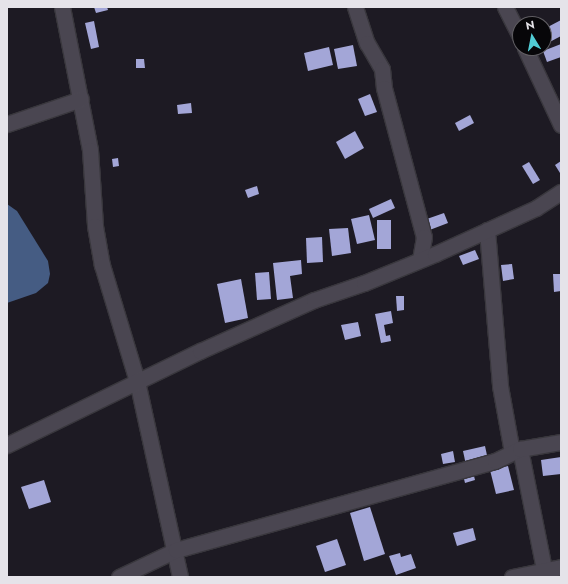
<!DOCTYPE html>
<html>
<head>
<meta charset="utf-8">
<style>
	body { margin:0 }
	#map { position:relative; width:568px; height:584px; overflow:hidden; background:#1d1a23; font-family:Jost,sans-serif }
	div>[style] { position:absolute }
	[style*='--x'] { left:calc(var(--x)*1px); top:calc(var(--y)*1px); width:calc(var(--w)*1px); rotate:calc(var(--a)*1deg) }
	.water>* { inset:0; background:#455c83 }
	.building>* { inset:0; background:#a3a6d7 }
	.roads { filter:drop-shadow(1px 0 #39373d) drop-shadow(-1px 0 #39373d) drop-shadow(0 1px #39373d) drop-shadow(0 -1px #39373d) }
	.minor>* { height:15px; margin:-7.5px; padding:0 7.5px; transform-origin:7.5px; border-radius:7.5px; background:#4a4651 }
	span { translate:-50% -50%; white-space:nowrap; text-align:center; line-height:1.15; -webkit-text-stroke:4px #070609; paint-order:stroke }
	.frame { position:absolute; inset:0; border:8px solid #e5e3e9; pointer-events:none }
	.north { position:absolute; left:512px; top:16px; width:40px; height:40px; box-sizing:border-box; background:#070609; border:1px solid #605e63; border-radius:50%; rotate:350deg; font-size:11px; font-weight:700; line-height:16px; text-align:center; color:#e5e3e9 }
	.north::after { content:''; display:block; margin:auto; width:14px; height:18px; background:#51ccd5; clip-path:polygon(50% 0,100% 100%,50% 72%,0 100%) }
</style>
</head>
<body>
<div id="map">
	<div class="water">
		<i style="clip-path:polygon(7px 204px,17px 211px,48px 261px,50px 274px,48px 283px,36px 293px,7px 303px)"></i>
	</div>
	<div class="building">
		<i style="clip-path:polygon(94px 7px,107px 7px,108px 10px,96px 13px)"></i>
		<i style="clip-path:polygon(561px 20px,561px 36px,544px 45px,544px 29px)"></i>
		<i style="clip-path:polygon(94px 21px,99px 47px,91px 49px,85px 23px)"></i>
		<i style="clip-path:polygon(561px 44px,561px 57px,547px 62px,543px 51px)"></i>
		<i style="clip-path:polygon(353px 45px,357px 66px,338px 69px,334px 49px)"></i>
		<i style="clip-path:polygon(329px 47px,333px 65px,308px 71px,304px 53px)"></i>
		<i style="clip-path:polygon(136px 59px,144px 59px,145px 68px,136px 68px)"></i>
		<i style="clip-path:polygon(370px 94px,377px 112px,365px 116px,358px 99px)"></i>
		<i style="clip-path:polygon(191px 103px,192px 113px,178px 114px,177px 105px)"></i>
		<i style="clip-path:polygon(470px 115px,474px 123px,459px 131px,455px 123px)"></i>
		<i style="clip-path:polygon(355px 131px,364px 148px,345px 159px,336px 142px)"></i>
		<i style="clip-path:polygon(118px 158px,119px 166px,113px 167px,112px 159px)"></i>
		<i style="clip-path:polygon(561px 161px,561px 172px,560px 173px,555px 165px)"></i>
		<i style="clip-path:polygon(529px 162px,540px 180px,533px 184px,522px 166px)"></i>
		<i style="clip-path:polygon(257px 186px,259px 194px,248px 198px,245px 190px)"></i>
		<i style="clip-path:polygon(391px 199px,395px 208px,373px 218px,369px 209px)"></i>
		<i style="clip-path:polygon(444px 213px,448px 223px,427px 231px,424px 220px)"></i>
		<i style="clip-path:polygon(369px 215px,375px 240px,357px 244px,351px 219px)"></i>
		<i style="clip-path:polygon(377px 220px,391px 220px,391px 249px,377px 249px)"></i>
		<i style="clip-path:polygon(348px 228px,351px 253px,332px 256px,329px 229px)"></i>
		<i style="clip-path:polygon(322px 237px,323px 262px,307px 263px,306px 238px)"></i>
		<i style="clip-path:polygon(475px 250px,479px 259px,463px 265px,459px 256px)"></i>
		<i style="clip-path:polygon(301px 260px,302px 274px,290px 276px,293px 298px,277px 300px,273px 263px)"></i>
		<i style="clip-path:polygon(512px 264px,514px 279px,503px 281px,501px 265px)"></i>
		<i style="clip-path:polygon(269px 272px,271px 299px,257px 300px,255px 273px)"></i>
		<i style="clip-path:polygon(553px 274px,561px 274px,561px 291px,554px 292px)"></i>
		<i style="clip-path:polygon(241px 279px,248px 318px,225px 323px,217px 284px)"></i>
		<i style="clip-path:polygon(396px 296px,404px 296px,404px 310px,397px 311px)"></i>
		<i style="clip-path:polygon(391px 311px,393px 323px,384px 325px,386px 336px,390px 335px,391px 341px,381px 343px,375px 314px)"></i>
		<i style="clip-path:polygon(358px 322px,361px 336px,345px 340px,341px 325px)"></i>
		<i style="clip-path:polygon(485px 446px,488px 460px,466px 465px,463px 451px)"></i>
		<i style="clip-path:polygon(453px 451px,455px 462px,443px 464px,441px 454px)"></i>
		<i style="clip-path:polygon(561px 457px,561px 474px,543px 476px,541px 460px)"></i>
		<i style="clip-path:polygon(508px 466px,514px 490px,496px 494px,490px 470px)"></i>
		<i style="clip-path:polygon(473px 472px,475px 480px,465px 483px,463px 475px)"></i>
		<i style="clip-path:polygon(44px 480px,51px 502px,29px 509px,21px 487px)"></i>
		<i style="clip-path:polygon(370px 507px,385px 554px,364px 561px,350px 513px)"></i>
		<i style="clip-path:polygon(473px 528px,476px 540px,457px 546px,453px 533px)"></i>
		<i style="clip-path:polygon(337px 539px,346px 565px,325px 572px,316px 546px)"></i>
		<i style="clip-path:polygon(400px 553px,401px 557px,411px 554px,416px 568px,396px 575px,389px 556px)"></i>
	</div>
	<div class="roads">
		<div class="minor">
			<i style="--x:62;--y:7;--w:146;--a:78.9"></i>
			<i style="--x:90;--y:150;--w:76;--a:86.2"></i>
			<i style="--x:95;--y:226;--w:40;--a:80"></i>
			<i style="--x:102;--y:265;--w:121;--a:73.2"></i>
			<i style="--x:137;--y:381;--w:201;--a:77.6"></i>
			<i style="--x:355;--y:7;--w:38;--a:72"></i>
			<i style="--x:367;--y:43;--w:30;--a:60"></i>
			<i style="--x:382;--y:69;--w:19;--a:84"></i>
			<i style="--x:384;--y:88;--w:154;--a:75"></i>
			<i style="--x:424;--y:237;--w:23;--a:100"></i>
			<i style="--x:505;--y:7;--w:34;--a:63"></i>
			<i style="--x:525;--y:48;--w:85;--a:64.9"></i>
			<i style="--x:7;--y:124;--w:78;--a:-18.7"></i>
			<i style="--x:487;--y:230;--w:157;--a:85.2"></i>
			<i style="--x:500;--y:386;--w:67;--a:79.7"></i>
			<i style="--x:7;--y:445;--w:215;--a:-26"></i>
			<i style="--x:200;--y:351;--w:125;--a:-24.1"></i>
			<i style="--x:314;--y:300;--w:53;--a:-18.8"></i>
			<i style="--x:364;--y:283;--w:77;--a:-22.2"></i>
			<i style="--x:435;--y:254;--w:111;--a:-24.5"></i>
			<i style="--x:536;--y:208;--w:30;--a:-33"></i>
			<i style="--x:520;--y:449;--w:122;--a:78.7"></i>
			<i style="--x:119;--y:577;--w:63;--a:-25.3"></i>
			<i style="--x:176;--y:550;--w:331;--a:-15.6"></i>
			<i style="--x:495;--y:461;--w:28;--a:-26"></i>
			<i style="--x:520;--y:449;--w:42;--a:-9.7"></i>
			<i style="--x:512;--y:577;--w:50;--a:-11.5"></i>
		</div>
	</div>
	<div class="frame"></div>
	<div class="north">N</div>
</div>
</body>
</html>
